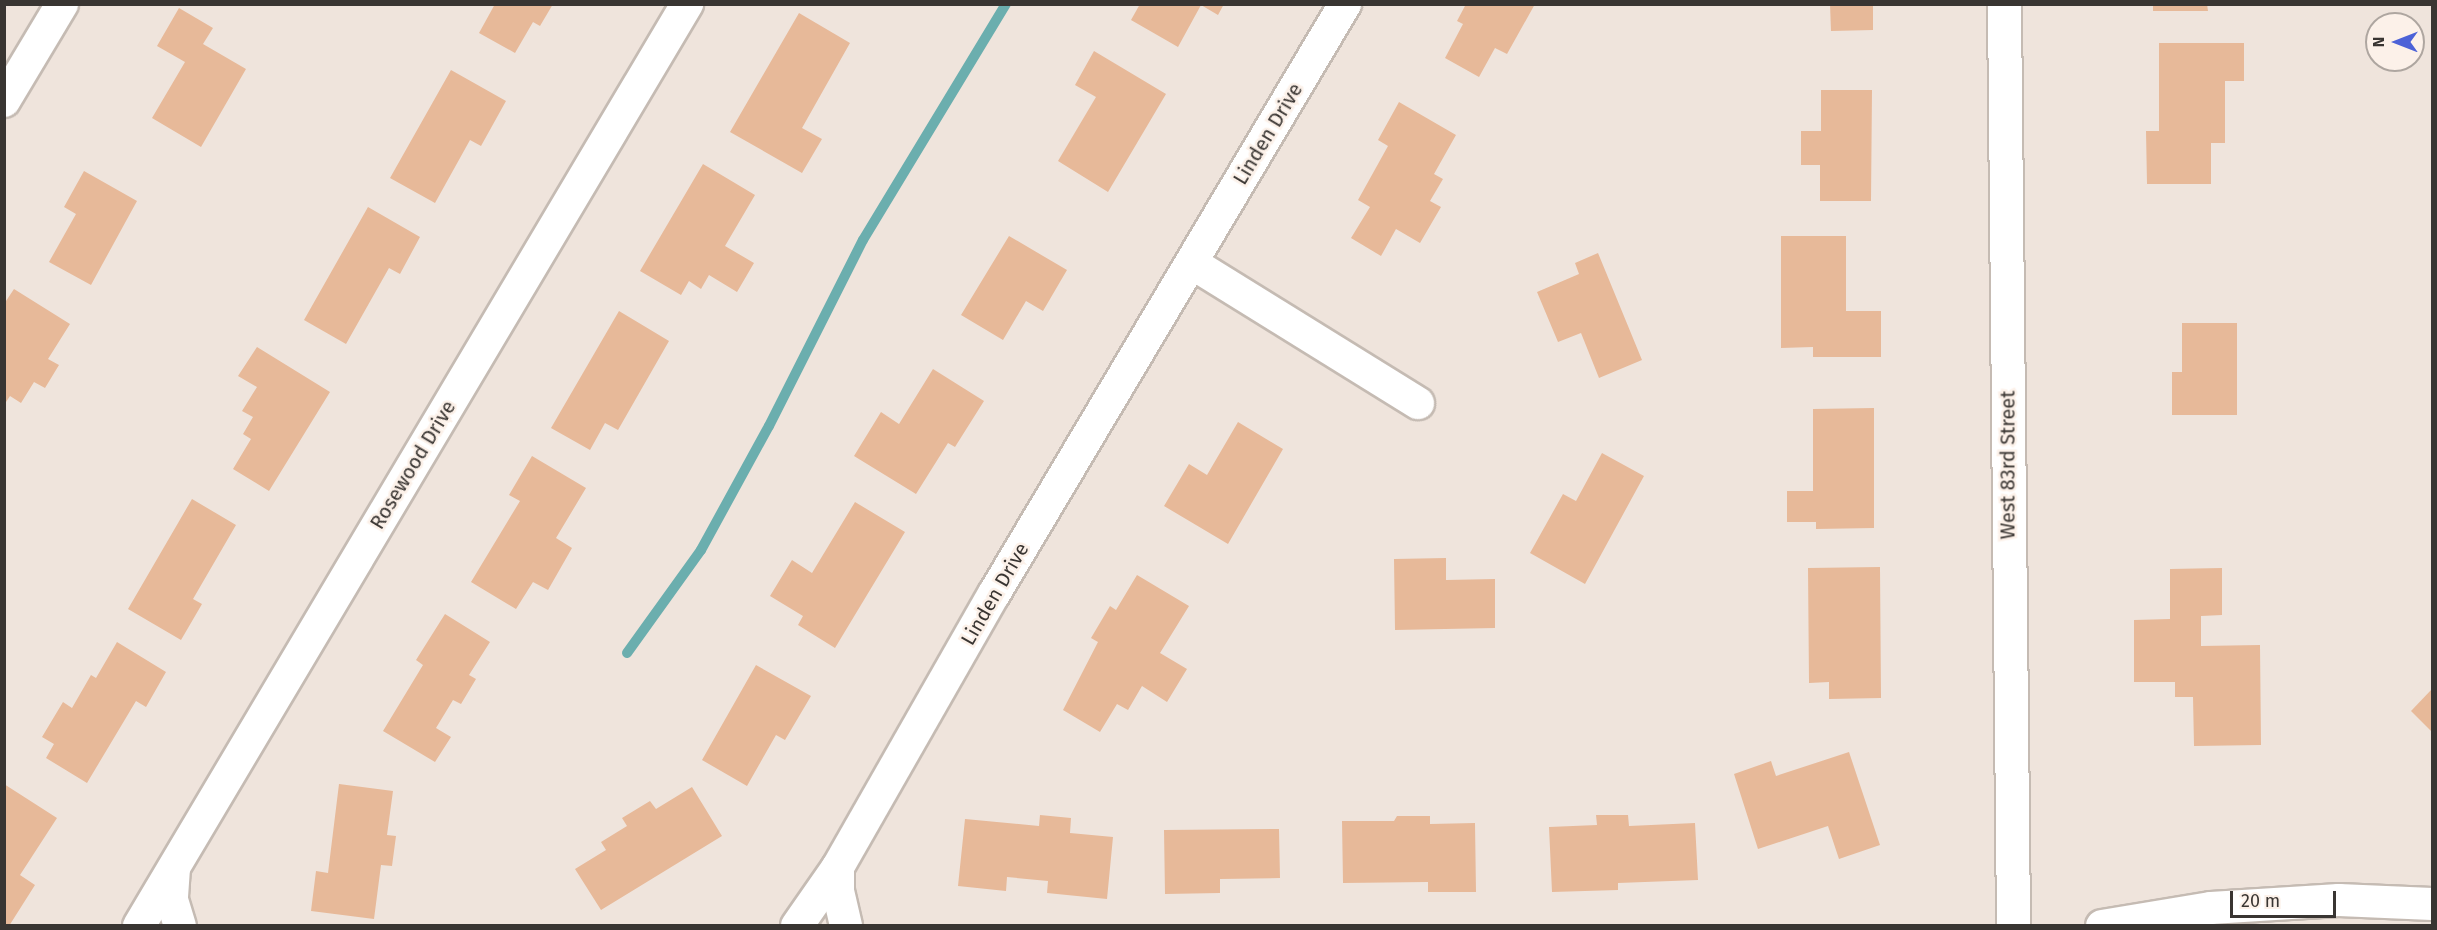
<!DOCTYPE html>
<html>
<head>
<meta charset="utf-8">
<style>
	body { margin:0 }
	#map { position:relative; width:2437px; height:930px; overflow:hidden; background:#efe4dc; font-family:"Fira Sans",sans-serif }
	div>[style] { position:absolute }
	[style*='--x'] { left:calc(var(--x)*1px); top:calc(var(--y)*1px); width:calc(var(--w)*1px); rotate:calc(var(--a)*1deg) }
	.stream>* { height:10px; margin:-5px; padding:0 5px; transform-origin:5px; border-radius:5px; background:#6baeae }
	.building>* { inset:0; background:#e7b999 }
	.roads { filter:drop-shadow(2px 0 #c5bbb3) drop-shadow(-2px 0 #c5bbb3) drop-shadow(0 2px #c5bbb3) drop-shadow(0 -2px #c5bbb3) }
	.minor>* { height:32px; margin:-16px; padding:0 16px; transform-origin:16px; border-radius:16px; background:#fff }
	.tertiary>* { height:33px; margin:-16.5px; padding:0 16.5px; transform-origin:16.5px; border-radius:16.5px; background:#fff }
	span { translate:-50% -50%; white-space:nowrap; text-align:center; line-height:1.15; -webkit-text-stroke:5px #fcf1e9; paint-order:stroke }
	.street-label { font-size:20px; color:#393532 }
	.frame { position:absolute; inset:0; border:6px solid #393532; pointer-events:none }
	.north { position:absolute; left:2365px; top:12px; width:60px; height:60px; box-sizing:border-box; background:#fcf1e9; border:2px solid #aea6a0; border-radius:50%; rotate:270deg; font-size:16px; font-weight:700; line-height:24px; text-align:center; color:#393532 }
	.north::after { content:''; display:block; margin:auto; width:21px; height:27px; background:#4c62d7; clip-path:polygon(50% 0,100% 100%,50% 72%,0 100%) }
	.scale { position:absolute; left:2230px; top:891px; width:106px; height:27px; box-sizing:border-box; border:3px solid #393532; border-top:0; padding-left:8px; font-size:18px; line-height:21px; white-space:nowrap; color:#393532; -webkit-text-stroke:4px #fcf1e9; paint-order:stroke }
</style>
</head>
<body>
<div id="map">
	<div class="stream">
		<i style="--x:627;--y:653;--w:127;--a:-54.3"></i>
		<i style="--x:701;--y:550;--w:141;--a:-61.3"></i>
		<i style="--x:769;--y:426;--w:208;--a:-63.2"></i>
		<i style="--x:863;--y:240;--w:276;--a:-58.8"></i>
	</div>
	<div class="building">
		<i style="clip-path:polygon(495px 4px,553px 4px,540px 26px,533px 22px,515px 53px,479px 33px)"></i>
		<i style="clip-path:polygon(1140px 4px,1224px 4px,1218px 15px,1201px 5px,1178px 47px,1131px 20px)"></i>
		<i style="clip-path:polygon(1466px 4px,1535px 4px,1507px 54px,1495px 48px,1479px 77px,1445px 58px,1463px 24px,1457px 21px)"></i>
		<i style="clip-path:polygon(1830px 4px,1873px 4px,1873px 30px,1831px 31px)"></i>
		<i style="clip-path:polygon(2153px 4px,2207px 4px,2208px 11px,2153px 11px)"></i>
		<i style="clip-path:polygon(179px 8px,213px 28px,203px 44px,246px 69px,201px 147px,152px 118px,185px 62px,157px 46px)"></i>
		<i style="clip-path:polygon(799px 13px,850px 43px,802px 128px,822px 139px,802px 173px,730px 132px)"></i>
		<i style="clip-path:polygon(2159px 43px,2244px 43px,2244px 81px,2225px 81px,2225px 143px,2211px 143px,2211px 184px,2147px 184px,2146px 131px,2159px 131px)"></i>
		<i style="clip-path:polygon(1094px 51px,1166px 94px,1108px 192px,1058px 161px,1096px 97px,1075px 85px)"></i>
		<i style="clip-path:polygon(451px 70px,506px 101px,481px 146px,470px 140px,435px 203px,390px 178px)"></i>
		<i style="clip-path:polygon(1821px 90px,1872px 90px,1871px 201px,1820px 201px,1820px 165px,1801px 165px,1801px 131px,1821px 131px)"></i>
		<i style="clip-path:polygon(1399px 102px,1456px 135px,1434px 174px,1443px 179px,1430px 201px,1441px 207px,1420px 243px,1396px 229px,1381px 256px,1351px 238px,1370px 207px,1358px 200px,1388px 146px,1378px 140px)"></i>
		<i style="clip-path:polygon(703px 164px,755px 195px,725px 246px,754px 263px,737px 292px,709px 275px,701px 289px,689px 281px,681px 295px,640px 271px)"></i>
		<i style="clip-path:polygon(84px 171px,137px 201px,91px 285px,49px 262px,76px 214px,64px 207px)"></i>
		<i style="clip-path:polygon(368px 207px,420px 237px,400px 274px,389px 268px,346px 344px,304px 320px)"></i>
		<i style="clip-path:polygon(1009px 236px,1067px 270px,1043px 311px,1026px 301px,1003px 340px,961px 315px)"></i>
		<i style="clip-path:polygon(1781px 236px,1846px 236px,1846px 311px,1881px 311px,1881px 357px,1813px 357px,1813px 347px,1781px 348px)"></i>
		<i style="clip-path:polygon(1598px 253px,1642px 360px,1599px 378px,1581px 333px,1558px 342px,1537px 292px,1579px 274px,1575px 263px)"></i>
		<i style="clip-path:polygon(14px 289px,70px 324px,48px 359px,59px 365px,45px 388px,34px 382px,21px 403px,10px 396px,4px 405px,4px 304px)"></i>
		<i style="clip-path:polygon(619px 311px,669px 341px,618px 430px,605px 423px,590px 450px,551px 428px)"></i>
		<i style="clip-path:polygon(2182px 323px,2237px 323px,2237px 415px,2172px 415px,2172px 372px,2182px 372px)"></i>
		<i style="clip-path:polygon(257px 347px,330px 392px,269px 491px,233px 469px,251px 439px,243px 434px,253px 417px,242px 411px,257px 387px,238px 376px)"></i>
		<i style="clip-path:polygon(933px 369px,984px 401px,955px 447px,948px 443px,916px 494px,854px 456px,881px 412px,899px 424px)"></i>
		<i style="clip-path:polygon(1874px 408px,1874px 528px,1816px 529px,1816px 522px,1787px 522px,1787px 491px,1813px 491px,1813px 409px)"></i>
		<i style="clip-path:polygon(1238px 422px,1283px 449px,1228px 544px,1164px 506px,1189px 464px,1207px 475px)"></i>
		<i style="clip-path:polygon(1602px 453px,1644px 476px,1585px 584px,1530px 553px,1563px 494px,1576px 501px)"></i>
		<i style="clip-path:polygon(532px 456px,586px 488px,556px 538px,572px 548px,548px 590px,533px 582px,516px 609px,471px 582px,520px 501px,509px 495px)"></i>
		<i style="clip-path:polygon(192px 499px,236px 525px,193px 599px,202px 604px,181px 640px,128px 609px)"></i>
		<i style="clip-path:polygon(855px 502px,905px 532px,835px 648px,798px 625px,803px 616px,770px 596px,792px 560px,812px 573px)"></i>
		<i style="clip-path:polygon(1446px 558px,1446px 580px,1495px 579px,1495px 628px,1395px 630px,1394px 559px)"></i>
		<i style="clip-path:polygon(1880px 567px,1881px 698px,1829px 699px,1829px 682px,1809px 683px,1808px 568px)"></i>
		<i style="clip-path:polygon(2222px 568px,2222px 615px,2201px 616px,2201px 646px,2260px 645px,2261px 745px,2194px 746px,2193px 697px,2175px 697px,2175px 682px,2134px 682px,2134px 620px,2170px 619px,2170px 569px)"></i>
		<i style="clip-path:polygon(1137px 575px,1189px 606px,1160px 653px,1187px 669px,1167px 702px,1142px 686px,1128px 710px,1117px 704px,1100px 732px,1063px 710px,1098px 642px,1091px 638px,1110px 606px,1116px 610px)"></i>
		<i style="clip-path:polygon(445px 614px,490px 642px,469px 675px,476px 679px,461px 704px,453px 700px,436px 728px,451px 737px,435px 762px,383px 731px,423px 665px,416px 660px)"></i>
		<i style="clip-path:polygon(117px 642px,166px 672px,146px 707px,136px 701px,87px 783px,46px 758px,54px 744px,42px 737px,63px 702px,72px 708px,91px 675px,96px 678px)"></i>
		<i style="clip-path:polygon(756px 665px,811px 696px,785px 740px,776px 735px,747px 786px,702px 760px)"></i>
		<i style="clip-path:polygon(2432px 689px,2432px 732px,2411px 711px)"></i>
		<i style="clip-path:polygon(1849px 752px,1880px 845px,1839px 859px,1828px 826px,1758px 849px,1734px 774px,1771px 761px,1776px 776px)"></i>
		<i style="clip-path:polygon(4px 784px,57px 818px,20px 875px,35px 885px,9px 926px,4px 925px)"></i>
		<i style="clip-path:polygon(339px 784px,393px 791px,387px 835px,396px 836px,392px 866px,381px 865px,374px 919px,311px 911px,316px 871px,328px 873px)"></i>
		<i style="clip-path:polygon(692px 787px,722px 836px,601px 910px,575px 869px,606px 850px,601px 842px,627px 826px,622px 818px,650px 801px,656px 809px)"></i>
		<i style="clip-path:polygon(1040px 815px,1071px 818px,1070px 833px,1113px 837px,1107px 899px,1047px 893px,1048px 881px,1007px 877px,1006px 891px,958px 886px,965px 819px,1039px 826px)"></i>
		<i style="clip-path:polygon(1596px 815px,1628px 815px,1629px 826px,1695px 823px,1698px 880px,1618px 883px,1618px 890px,1552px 892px,1549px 827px,1597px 825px)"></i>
		<i style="clip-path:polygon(1397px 816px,1430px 816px,1430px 824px,1475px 823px,1476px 892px,1428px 892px,1428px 882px,1343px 883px,1342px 821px,1394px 821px)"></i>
		<i style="clip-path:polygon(1279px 829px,1280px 878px,1220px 879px,1220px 893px,1165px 894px,1164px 830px)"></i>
	</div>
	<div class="roads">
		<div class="minor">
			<i style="--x:4;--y:101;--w:113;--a:-59.1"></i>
			<i style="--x:1192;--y:263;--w:266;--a:31.8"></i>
			<i style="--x:838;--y:867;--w:24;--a:90"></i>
			<i style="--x:838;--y:891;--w:36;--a:77"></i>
			<i style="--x:174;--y:868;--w:32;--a:94"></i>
			<i style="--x:172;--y:900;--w:27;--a:73"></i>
			<i style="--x:139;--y:926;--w:1073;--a:-59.27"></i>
			<i style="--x:797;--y:926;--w:72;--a:-55.2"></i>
			<i style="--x:838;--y:867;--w:314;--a:-60.3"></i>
			<i style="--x:994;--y:594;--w:687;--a:-59.25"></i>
			<i style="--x:2102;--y:926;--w:110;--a:-9.4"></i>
			<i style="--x:2211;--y:908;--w:128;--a:-3.6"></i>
			<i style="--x:2339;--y:900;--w:93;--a:2.5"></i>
		</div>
		<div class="tertiary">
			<i style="--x:2004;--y:4;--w:922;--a:89.44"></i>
		</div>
	</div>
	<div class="street-label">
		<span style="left:1268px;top:134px;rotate:-59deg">Linden Drive</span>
		<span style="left:413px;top:465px;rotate:-59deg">Rosewood Drive</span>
		<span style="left:2008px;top:465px;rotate:-90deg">West 83rd Street</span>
		<span style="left:995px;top:594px;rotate:-60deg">Linden Drive</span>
	</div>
	<div class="frame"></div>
	<div class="north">N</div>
	<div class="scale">20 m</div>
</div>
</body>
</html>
